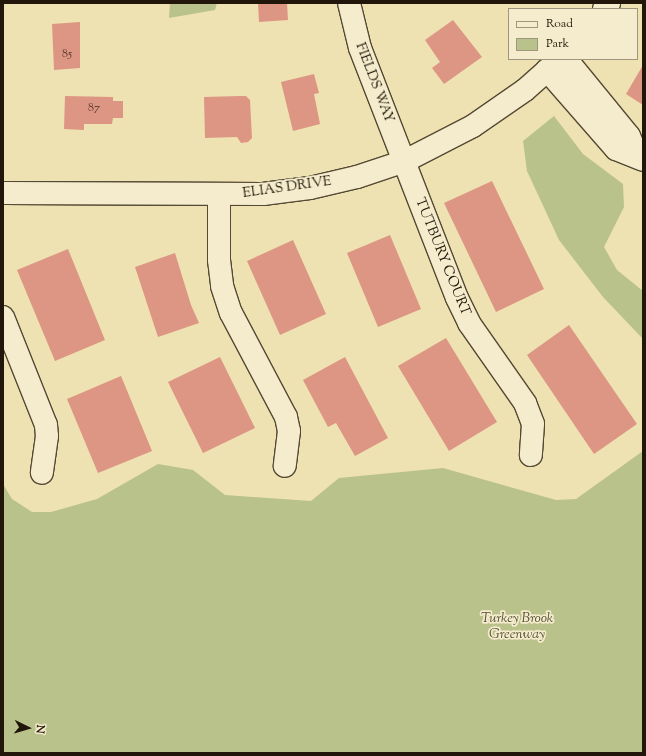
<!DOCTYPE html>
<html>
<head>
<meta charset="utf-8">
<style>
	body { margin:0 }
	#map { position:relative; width:646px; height:756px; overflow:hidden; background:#eee1b2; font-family:"Sorts Mill Goudy",serif }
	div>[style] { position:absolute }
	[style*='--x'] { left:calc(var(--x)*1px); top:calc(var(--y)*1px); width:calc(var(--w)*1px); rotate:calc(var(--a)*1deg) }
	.green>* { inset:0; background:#bac28b }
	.building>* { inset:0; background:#dd9683 }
	.roads { filter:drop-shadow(1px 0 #544933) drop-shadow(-1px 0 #544933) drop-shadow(0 1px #544933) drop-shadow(0 -1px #544933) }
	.minor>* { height:22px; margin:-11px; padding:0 11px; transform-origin:11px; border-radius:11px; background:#f4eccd }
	span { translate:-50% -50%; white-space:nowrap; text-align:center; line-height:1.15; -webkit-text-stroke:3.5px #f4eccd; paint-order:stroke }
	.number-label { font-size:12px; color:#503628 }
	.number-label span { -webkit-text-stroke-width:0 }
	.street-label { font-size:14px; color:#211609 }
	.park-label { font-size:14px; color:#575236; font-style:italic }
	.frame { position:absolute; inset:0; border:4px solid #211609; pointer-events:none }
	.legend { position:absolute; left:508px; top:8px; width:130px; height:52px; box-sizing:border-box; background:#f4eccd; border:1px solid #a0967f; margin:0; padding:5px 7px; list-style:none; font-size:12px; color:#211609 }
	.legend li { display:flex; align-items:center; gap:8px; height:20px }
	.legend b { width:20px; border:1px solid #a0967f }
	.north { position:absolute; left:8px; top:708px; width:40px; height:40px; -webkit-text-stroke:3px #f4eccd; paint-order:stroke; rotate:95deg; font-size:11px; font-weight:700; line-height:16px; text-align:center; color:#211609 }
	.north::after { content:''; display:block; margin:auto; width:14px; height:18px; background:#211609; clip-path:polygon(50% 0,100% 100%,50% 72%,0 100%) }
</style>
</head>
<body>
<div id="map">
	<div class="green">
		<i style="clip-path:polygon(170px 3px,217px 3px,215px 10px,169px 18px)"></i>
		<i style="clip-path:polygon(554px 116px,583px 154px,623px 184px,624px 207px,604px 247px,617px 270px,643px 291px,643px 339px,603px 297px,559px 240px,527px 171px,523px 141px)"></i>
		<i style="clip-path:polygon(643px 451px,643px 753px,3px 753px,3px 484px,12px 499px,32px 512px,51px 512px,97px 499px,158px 464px,193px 470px,225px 495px,311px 501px,339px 478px,443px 468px,556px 500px,576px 499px)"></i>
	</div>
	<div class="building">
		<i style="clip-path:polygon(258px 3px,287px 3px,288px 20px,259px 22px)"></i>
		<i style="clip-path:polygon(453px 20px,482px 57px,444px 84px,432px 68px,440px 62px,425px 40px)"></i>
		<i style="clip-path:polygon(80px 22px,80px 68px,54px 70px,52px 24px)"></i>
		<i style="clip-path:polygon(643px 65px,643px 105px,626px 94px)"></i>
		<i style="clip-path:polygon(314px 74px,319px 93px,314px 94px,320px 124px,293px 131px,281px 82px)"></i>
		<i style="clip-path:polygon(65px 96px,113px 97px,113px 101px,123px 101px,123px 118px,113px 118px,112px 124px,84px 124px,84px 130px,64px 129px)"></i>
		<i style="clip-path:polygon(240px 96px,246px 96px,250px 100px,252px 138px,248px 142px,241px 143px,237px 137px,205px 138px,204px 97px)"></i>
		<i style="clip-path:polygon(492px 181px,544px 289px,496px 312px,444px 203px)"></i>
		<i style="clip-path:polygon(390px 235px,421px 309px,378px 327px,347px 253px)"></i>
		<i style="clip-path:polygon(293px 240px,326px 314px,280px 335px,247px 261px)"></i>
		<i style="clip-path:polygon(68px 249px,105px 340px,55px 361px,17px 270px)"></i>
		<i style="clip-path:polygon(175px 253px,191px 305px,199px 323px,158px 337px,135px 267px)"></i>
		<i style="clip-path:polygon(569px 325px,637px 424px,594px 454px,527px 355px)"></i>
		<i style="clip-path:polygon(446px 338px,497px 422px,449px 451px,398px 366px)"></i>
		<i style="clip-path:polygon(220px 357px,255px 428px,203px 453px,168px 382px)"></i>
		<i style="clip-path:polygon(345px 357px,388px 438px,355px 456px,336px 423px,328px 427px,303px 380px)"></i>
		<i style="clip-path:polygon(121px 376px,152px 451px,98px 473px,67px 399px)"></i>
	</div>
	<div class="roads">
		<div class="minor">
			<i style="--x:349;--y:3;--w:46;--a:76.3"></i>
			<i style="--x:360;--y:48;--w:268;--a:68.8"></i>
			<i style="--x:457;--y:298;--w:28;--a:64"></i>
			<i style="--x:469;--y:323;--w:98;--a:55"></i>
			<i style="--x:525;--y:403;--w:22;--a:69"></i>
			<i style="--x:533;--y:424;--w:31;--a:94"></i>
			<i style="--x:604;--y:9;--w:8;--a:-50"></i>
			<i style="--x:566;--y:59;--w:99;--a:50.7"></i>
			<i style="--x:629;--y:136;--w:23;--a:67"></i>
			<i style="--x:547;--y:70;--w:105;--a:48.9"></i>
			<i style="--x:616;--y:149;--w:29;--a:22"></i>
			<i style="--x:3;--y:193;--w:260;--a:0.2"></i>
			<i style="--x:263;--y:194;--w:47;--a:-7.3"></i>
			<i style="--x:310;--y:188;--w:48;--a:-13.2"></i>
			<i style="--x:357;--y:177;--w:51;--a:-18.4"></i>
			<i style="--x:405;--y:161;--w:76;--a:-27.2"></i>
			<i style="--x:473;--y:126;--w:63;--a:-34.7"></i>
			<i style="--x:525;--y:90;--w:47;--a:-41.5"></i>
			<i style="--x:219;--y:196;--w:64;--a:90"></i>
			<i style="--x:219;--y:260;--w:26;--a:83"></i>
			<i style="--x:222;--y:286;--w:28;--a:72"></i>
			<i style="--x:231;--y:313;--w:118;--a:62.1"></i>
			<i style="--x:286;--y:417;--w:14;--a:78"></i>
			<i style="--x:289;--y:431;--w:35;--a:97"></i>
			<i style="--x:3;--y:317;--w:116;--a:68.3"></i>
			<i style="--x:46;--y:425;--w:11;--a:85"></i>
			<i style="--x:47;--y:436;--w:37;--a:98"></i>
		</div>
	</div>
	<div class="number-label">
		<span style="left:67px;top:55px">85</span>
		<span style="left:94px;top:109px">87</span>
	</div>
	<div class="street-label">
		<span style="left:374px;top:83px;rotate:69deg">FIELDS WAY</span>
		<span style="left:287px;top:188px;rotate:-8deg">ELIAS DRIVE</span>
		<span style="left:442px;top:257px;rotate:68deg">TUTBURY COURT</span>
	</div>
	<div class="park-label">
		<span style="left:517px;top:627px">Turkey Brook<br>Greenway</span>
	</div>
	<div class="frame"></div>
	<ul class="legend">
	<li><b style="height:5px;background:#f4eccd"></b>Road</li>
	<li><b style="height:11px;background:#bac28b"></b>Park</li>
	</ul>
	<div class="north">N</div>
</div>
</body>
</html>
